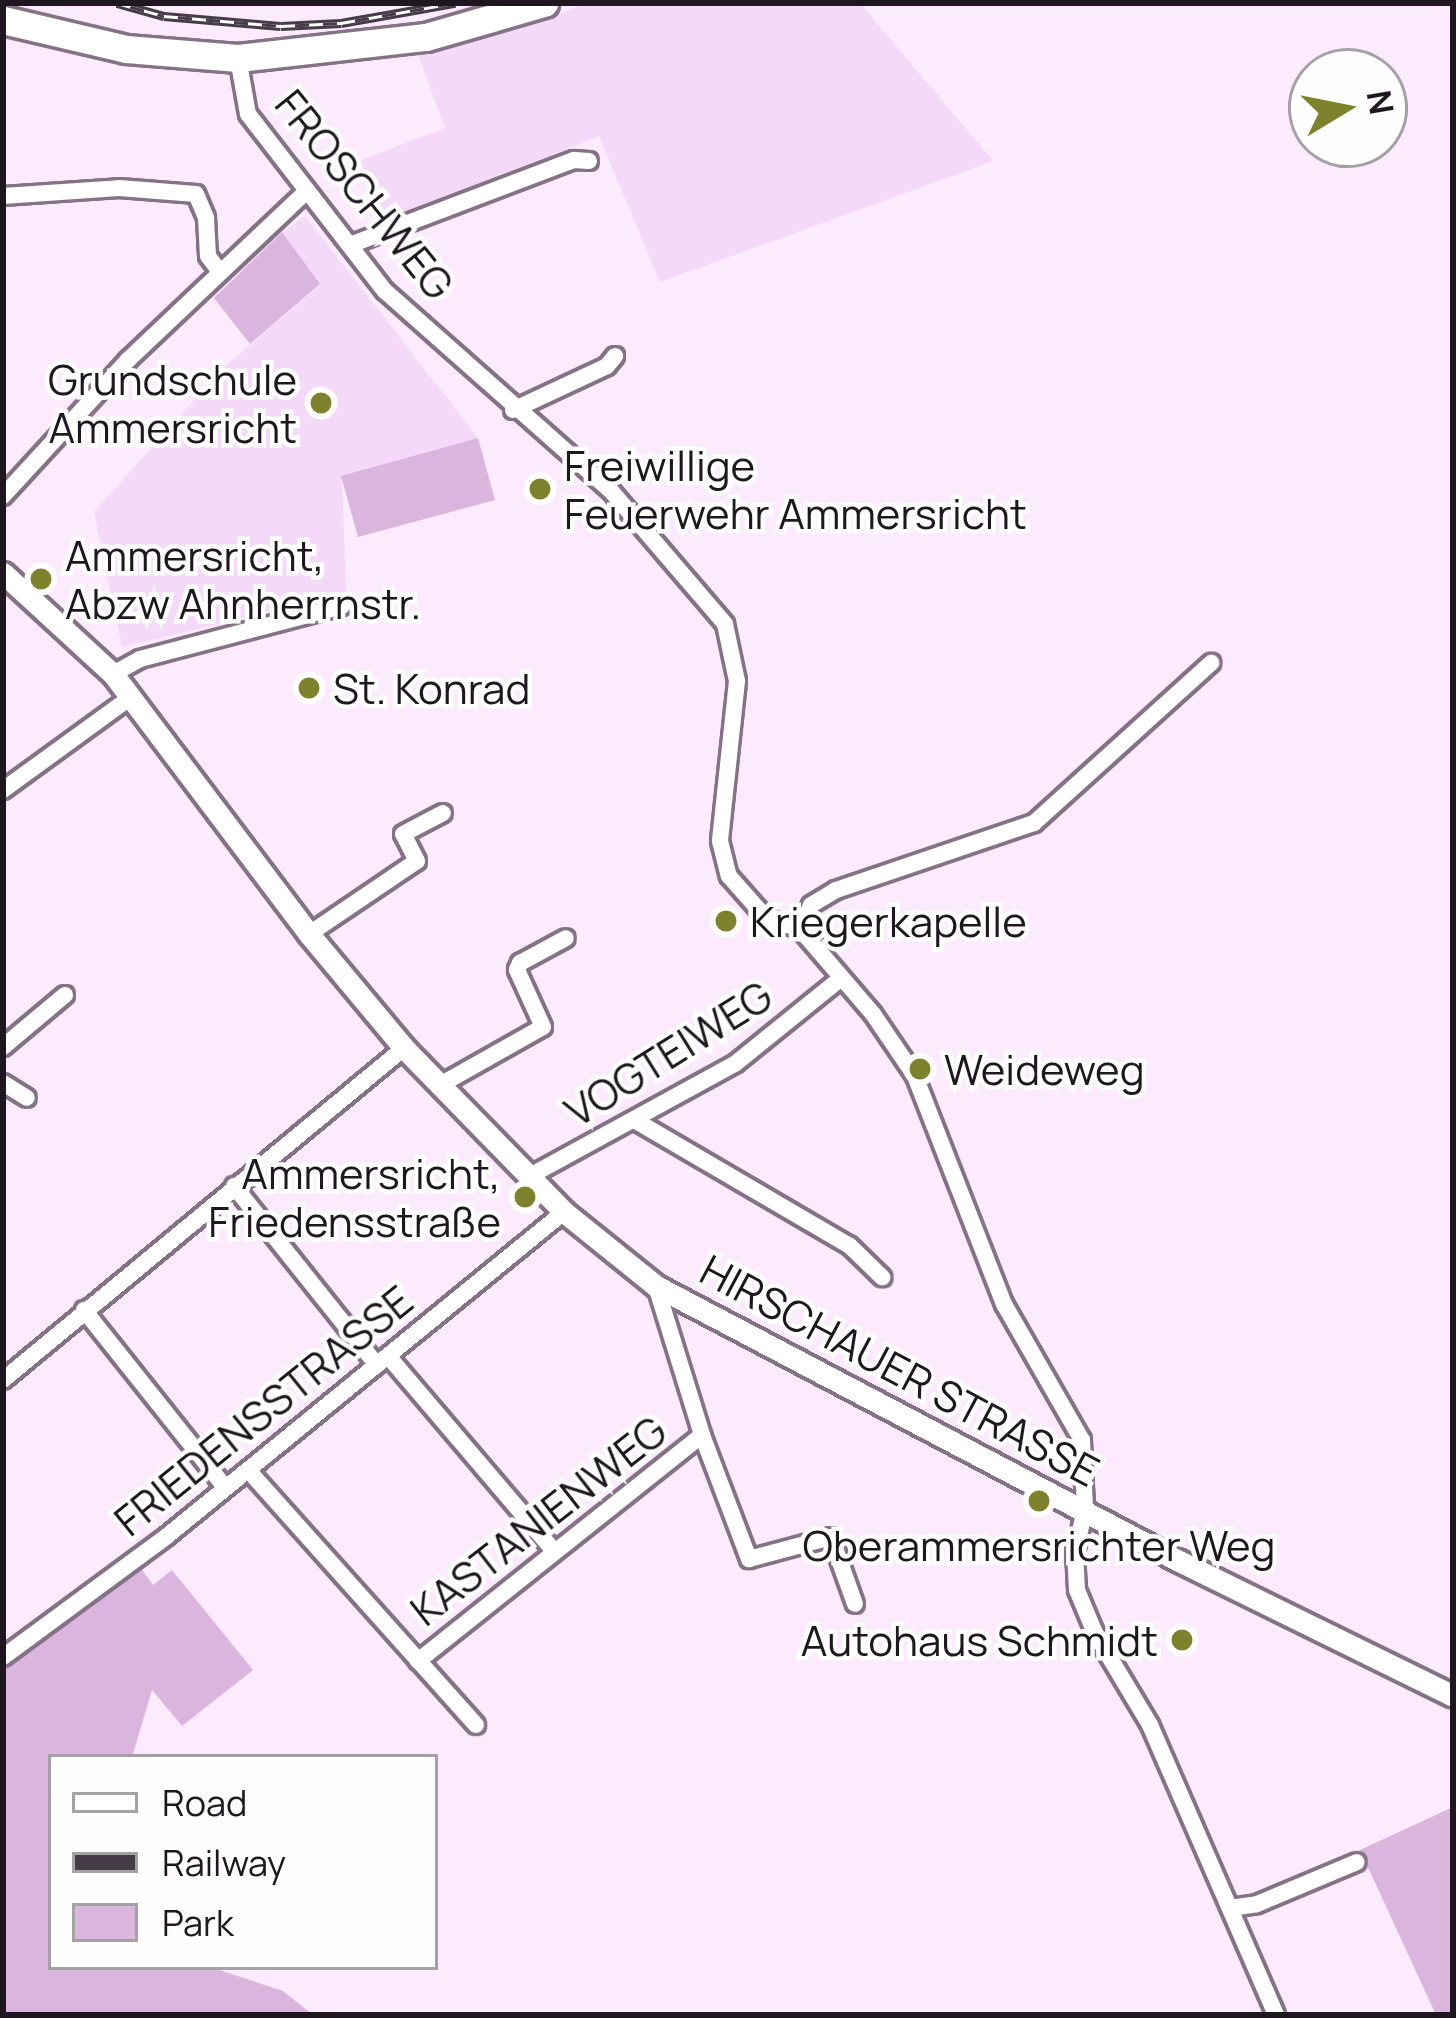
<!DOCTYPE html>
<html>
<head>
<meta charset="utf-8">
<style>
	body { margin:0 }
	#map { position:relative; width:1456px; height:2018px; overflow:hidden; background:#fceafe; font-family:Manrope,sans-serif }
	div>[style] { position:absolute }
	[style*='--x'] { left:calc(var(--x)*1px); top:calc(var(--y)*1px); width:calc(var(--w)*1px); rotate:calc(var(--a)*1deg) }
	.built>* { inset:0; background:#f4d9f8 }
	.green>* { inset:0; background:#dab6df }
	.roads { filter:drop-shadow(3px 0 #857287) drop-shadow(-3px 0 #857287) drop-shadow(0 3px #857287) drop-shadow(0 -3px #857287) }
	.minor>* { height:16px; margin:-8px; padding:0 8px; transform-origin:8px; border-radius:8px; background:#fff }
	.tertiary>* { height:21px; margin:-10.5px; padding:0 10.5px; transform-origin:10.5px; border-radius:10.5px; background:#fff }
	.primary>* { height:27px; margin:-13.5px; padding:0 13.5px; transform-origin:13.5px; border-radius:13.5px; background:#fff }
	.rail>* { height:9px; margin-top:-4.5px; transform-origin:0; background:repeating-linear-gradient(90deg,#fefefe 0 14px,#453c47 0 28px); box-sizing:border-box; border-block:3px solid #453c47 }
	.dots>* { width:33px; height:33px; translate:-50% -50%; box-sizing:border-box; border:6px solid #fefefe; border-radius:50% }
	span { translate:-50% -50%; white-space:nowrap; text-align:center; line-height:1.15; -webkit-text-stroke:9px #fefefe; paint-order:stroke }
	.street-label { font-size:42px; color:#1f1720 }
	.poi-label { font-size:42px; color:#1f1720 }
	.right { translate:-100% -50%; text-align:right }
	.left { translate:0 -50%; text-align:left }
	.frame { position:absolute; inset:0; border:6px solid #1f1720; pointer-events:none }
	.legend { position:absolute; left:48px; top:1754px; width:390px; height:216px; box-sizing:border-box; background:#fefefe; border:3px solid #a5a2a5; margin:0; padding:15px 21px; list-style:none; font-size:36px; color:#1f1720 }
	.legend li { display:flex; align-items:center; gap:24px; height:60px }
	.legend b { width:60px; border:3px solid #a5a2a5 }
	.north { position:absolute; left:1288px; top:48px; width:120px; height:120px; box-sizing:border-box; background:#fefefe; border:3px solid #a5a2a5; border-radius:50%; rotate:80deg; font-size:33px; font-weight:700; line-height:48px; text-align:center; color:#1f1720 }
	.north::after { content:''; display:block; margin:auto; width:42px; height:54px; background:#7e822d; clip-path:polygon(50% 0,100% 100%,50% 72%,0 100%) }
</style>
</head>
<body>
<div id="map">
	<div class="built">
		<i style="clip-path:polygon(587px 3px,860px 3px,993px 161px,660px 282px,599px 136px,382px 222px,361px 160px,445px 128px,418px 55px,527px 26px)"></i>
		<i style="clip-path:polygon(305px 216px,478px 438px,342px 476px,346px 593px,122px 647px,94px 512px,223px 368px,320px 285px,282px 232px)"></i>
	</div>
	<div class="green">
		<i style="clip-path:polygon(282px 232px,320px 284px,250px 344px,214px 298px)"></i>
		<i style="clip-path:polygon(478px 438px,495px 500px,358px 537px,341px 476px)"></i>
		<i style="clip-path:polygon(137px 1563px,153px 1585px,172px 1570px,253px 1670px,182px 1726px,152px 1690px,132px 1757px,51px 1757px,51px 1967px,210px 1967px,283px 1991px,313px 2015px,3px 2015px,3px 1666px)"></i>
		<i style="clip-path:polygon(1453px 1807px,1453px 2015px,1436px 2015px,1360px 1850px)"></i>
	</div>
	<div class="roads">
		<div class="minor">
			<i style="--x:238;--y:58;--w:57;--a:79.9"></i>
			<i style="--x:248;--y:114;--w:224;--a:52.3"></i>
			<i style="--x:385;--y:291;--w:303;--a:41.5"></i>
			<i style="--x:612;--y:492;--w:174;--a:49.4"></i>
			<i style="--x:725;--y:624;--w:58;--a:78.1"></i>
			<i style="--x:737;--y:681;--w:161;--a:96.1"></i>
			<i style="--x:720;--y:841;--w:36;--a:76"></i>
			<i style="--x:729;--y:876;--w:56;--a:48.6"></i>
			<i style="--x:766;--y:918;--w:36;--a:18"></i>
			<i style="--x:3;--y:196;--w:116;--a:-3.9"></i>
			<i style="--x:119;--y:188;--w:77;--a:4.5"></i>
			<i style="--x:196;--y:194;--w:26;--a:67"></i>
			<i style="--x:206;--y:218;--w:38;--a:87"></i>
			<i style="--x:208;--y:256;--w:20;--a:53"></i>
			<i style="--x:350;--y:245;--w:240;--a:-20.8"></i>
			<i style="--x:574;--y:160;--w:15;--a:4"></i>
			<i style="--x:513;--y:410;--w:104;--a:-25.1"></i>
			<i style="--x:607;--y:366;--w:13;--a:-51"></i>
			<i style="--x:3;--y:496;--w:185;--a:-47.4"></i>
			<i style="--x:128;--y:360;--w:246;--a:-43.4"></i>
			<i style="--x:113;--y:674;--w:31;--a:-29"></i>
			<i style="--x:140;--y:659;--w:209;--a:-14.7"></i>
			<i style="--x:3;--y:790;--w:158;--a:-36"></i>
			<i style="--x:800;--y:929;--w:112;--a:49.3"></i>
			<i style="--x:873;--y:1014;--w:75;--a:55.9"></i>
			<i style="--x:915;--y:1076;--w:245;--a:68.7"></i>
			<i style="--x:1004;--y:1304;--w:157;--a:60.2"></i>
			<i style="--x:1082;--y:1440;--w:70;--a:87.5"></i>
			<i style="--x:1085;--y:1510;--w:43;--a:103.4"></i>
			<i style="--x:1075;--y:1552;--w:38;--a:87"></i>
			<i style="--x:1077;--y:1590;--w:47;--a:67.3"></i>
			<i style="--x:1095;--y:1633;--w:107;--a:59.1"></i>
			<i style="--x:1150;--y:1725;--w:316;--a:66.5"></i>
			<i style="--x:800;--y:929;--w:26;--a:-65"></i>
			<i style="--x:811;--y:905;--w:29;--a:-31"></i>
			<i style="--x:836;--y:890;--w:209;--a:-18.7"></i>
			<i style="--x:1034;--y:823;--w:239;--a:-42.1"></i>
			<i style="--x:309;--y:934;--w:130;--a:-34.1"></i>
			<i style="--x:417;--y:861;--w:30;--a:-117"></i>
			<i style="--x:403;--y:834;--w:45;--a:-27.7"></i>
			<i style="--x:3;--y:1047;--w:81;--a:-40"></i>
			<i style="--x:3;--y:1083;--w:28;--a:32"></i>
			<i style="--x:440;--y:1085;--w:118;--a:-29.4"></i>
			<i style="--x:543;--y:1027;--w:63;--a:-114.5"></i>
			<i style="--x:517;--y:970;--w:8;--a:-67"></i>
			<i style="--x:520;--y:963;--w:52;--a:-28.5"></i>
			<i style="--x:636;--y:1121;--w:248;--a:30.3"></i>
			<i style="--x:850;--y:1246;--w:45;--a:44.1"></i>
			<i style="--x:528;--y:1177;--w:237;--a:-28.7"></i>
			<i style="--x:736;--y:1063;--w:132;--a:-38.9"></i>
			<i style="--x:234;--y:1186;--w:229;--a:51.4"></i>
			<i style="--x:656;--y:1286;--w:156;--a:72.8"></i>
			<i style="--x:702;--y:1435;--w:133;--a:69.2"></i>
			<i style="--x:749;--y:1559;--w:85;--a:-15"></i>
			<i style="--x:831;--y:1537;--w:71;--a:70.3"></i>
			<i style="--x:84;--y:1310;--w:225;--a:51.5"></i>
			<i style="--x:388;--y:1356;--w:256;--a:49.6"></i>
			<i style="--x:3;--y:1380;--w:521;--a:-39.62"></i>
			<i style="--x:248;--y:1470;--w:342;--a:48.2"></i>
			<i style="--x:3;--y:1657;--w:204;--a:-36.4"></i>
			<i style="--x:167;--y:1536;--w:512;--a:-39.22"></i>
			<i style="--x:418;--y:1661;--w:363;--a:-38.5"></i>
			<i style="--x:1230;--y:1908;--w:27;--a:-8"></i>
			<i style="--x:1257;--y:1904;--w:108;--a:-22.8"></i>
		</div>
		<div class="tertiary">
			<i style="--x:3;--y:573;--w:149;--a:42.6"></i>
			<i style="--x:113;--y:674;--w:326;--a:53"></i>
			<i style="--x:309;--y:934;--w:148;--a:50.2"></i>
			<i style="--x:404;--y:1048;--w:229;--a:45.7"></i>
			<i style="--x:564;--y:1212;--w:118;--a:38.8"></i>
			<i style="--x:656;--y:1286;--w:591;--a:27.74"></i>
			<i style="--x:1179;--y:1561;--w:305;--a:26.2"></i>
		</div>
		<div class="primary">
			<i style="--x:3;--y:20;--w:126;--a:13.3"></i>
			<i style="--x:126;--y:49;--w:112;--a:4.6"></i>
			<i style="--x:238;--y:58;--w:189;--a:-6.4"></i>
			<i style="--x:426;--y:37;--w:123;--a:-16.1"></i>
		</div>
	</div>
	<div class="rail">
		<i style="--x:117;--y:3;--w:49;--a:15.5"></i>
		<i style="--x:164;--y:16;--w:117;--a:4.9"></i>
		<i style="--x:281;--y:26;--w:60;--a:-2.9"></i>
		<i style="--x:341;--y:23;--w:116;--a:-10"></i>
	</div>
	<div class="dots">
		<i style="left:321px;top:403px;background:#7e822d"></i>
		<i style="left:540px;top:489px;background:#7e822d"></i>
		<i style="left:41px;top:579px;background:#7e822d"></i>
		<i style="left:309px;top:688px;background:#7e822d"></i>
		<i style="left:726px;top:921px;background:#7e822d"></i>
		<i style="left:920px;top:1069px;background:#7e822d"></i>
		<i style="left:525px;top:1197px;background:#7e822d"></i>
		<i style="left:1039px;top:1501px;background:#7e822d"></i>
		<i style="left:1182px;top:1640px;background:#7e822d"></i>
	</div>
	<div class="street-label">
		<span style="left:365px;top:194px;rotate:51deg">FROSCHWEG</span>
		<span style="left:668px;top:1053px;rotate:-32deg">VOGTEIWEG</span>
		<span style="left:900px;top:1370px;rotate:28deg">HIRSCHAUER STRASSE</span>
		<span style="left:263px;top:1410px;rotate:-39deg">FRIEDENSSTRASSE</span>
		<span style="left:538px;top:1520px;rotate:-38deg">KASTANIENWEG</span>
	</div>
	<div class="poi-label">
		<span class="right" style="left:297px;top:403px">Grundschule<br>Ammersricht</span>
		<span class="left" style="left:564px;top:489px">Freiwillige<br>Feuerwehr Ammersricht</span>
		<span class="left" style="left:65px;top:579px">Ammersricht,<br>Abzw Ahnherrnstr.</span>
		<span class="left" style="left:333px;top:688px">St. Konrad</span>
		<span class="left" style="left:750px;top:921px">Kriegerkapelle</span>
		<span class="left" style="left:944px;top:1069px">Weideweg</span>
		<span class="right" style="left:501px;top:1197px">Ammersricht,<br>Friedensstraße</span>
		<span style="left:1039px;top:1545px">Oberammersrichter Weg</span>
		<span class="right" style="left:1158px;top:1640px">Autohaus Schmidt</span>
	</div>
	<div class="frame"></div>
	<ul class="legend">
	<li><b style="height:15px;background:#fff"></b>Road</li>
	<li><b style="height:15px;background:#453c47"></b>Railway</li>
	<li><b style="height:33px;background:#dab6df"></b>Park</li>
	</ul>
	<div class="north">N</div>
</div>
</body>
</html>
